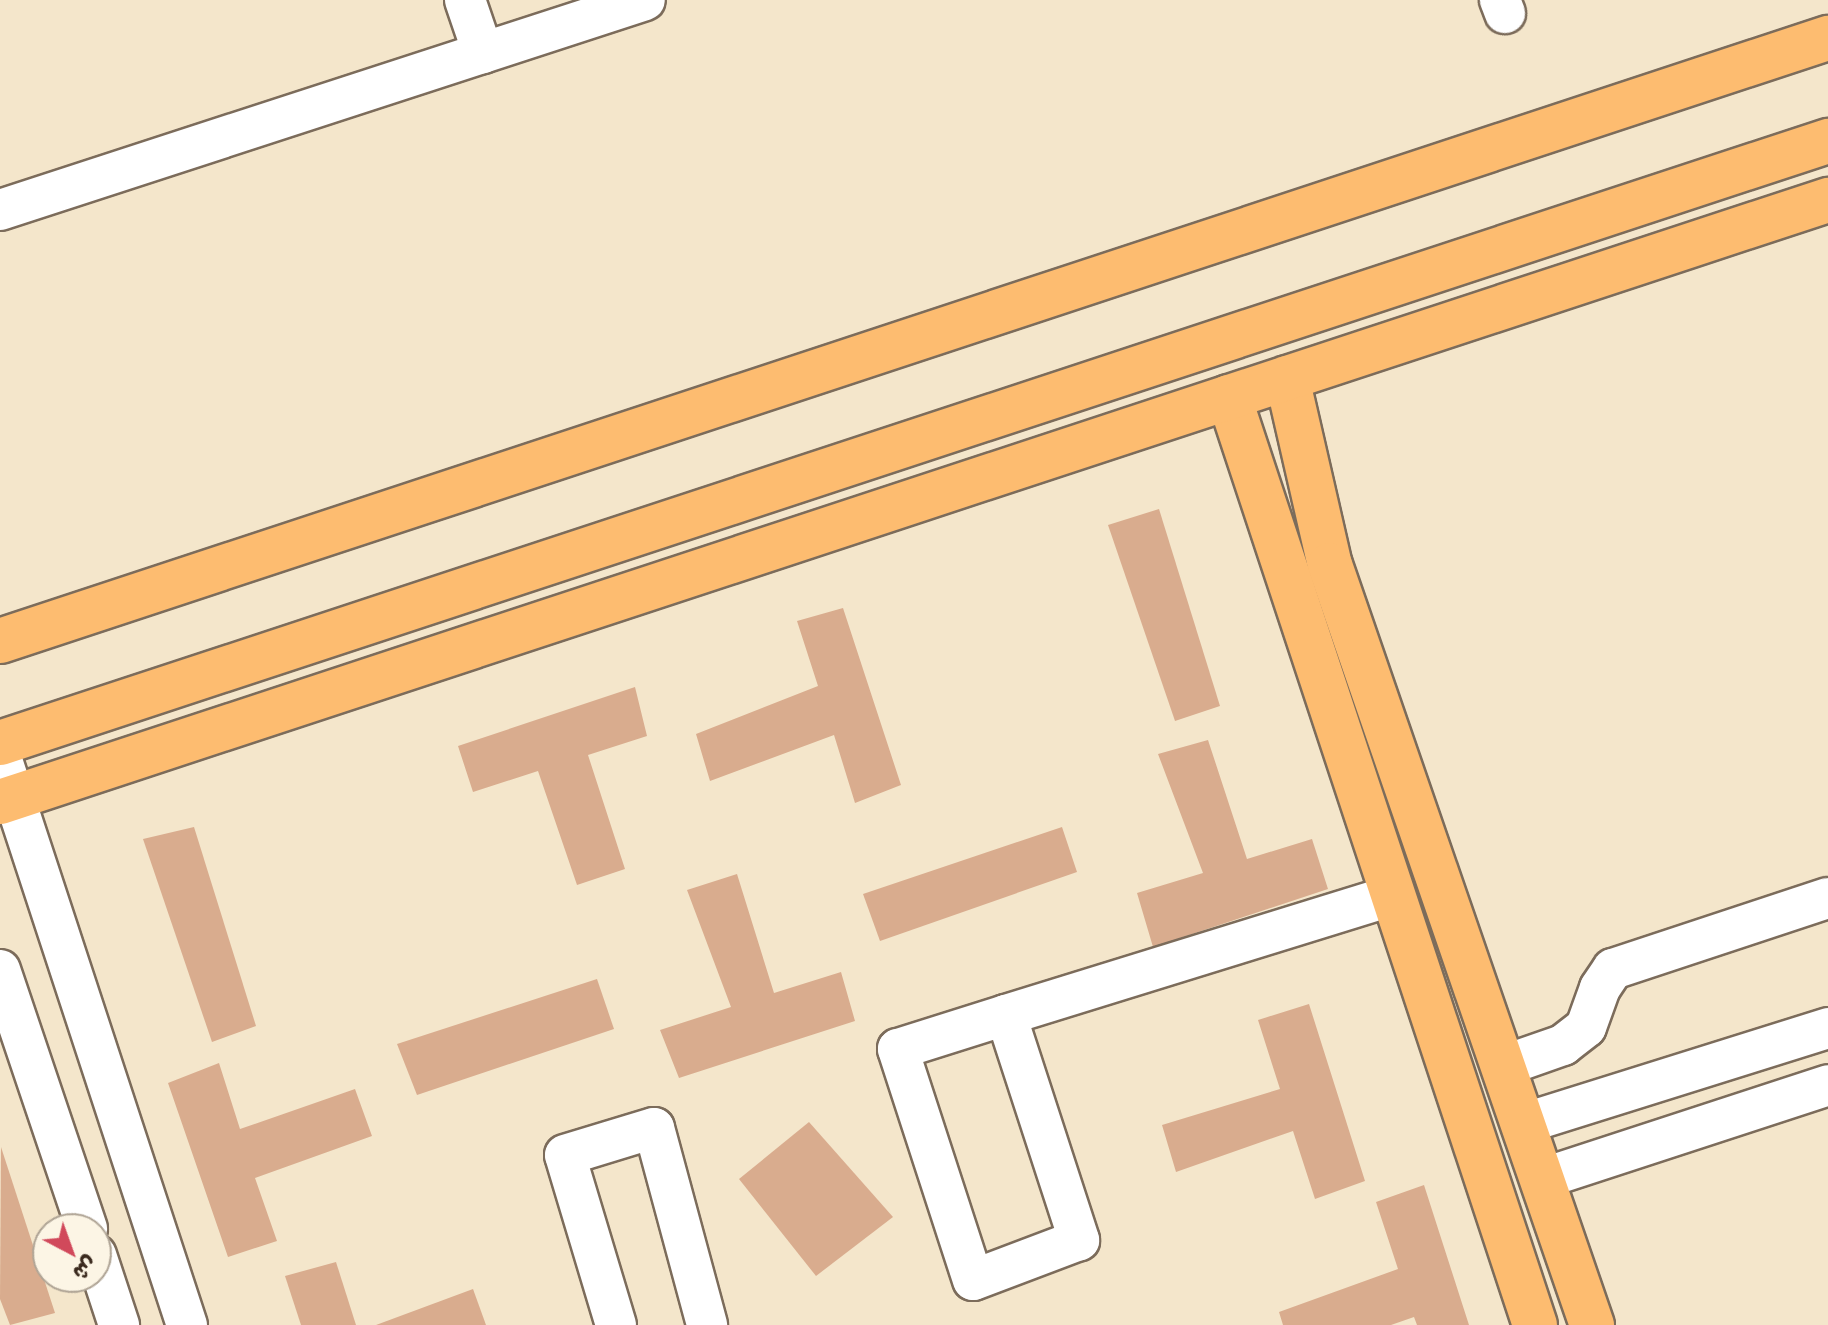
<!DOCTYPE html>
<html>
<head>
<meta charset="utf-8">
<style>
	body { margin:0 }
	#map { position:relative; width:1828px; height:1325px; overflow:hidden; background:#f4e6cb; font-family:"Playpen Sans","Playpen Sans Arabic",sans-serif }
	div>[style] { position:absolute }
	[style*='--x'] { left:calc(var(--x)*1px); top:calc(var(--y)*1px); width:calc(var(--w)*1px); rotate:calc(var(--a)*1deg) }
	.building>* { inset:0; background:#d9ac8e }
	.roads { filter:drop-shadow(2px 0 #7c6c5b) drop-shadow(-2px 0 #7c6c5b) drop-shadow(0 2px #7c6c5b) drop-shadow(0 -2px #7c6c5b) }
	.minor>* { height:40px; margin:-20px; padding:0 20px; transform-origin:20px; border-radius:20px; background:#fff }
	.major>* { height:44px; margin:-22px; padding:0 22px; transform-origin:22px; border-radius:22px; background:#fdbc70 }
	span { translate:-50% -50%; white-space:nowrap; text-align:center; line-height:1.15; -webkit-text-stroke:6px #fcf5e5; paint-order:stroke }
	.north { position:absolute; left:32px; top:1213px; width:80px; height:80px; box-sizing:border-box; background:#fcf5e5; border:2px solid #afa495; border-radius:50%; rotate:139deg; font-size:22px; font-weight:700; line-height:32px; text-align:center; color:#3b2a1e }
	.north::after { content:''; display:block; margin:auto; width:28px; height:36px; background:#d1495b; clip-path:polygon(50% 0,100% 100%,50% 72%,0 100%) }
</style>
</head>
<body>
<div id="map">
	<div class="building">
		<i style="clip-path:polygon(1159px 509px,1220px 706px,1175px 721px,1108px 525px)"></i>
		<i style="clip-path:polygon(843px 608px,901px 785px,855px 803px,834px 735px,710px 781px,696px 734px,818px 686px,797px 621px)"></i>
		<i style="clip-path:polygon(635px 687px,647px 736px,588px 755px,625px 869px,577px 885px,538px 771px,473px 792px,458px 746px)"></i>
		<i style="clip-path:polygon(1208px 740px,1247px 859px,1312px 839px,1328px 889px,1153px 947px,1137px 893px,1203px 873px,1158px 754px)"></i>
		<i style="clip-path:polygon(194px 827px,256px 1026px,212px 1042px,143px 839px)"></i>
		<i style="clip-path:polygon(1062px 827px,1077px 872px,880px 941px,863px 894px)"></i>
		<i style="clip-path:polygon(737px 874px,774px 993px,841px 972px,855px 1021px,679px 1078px,660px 1030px,731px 1007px,687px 890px)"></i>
		<i style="clip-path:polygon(597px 979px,614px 1029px,417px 1095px,397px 1044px)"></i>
		<i style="clip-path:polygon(1309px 1004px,1365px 1181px,1315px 1199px,1293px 1131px,1176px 1172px,1162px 1125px,1280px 1089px,1258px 1020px)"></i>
		<i style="clip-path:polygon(219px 1063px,240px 1129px,355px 1089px,372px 1136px,255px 1178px,277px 1241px,228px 1257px,168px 1083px)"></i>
		<i style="clip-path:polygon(809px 1122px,893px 1217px,816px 1276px,739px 1179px)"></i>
		<i style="clip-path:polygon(1px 1147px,55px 1313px,10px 1325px,0 1299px)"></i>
		<i style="clip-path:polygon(1424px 1185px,1469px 1325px,1417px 1325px,1414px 1317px,1391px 1325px,1283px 1325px,1279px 1312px,1398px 1269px,1376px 1202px)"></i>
		<i style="clip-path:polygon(336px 1262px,356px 1325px,301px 1325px,285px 1276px)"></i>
		<i style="clip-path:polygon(473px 1289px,486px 1325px,376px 1325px)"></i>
	</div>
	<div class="roads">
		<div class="minor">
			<i style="--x:465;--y:0;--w:56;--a:71.2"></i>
			<i style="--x:1500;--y:0;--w:14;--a:69"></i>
			<i style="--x:0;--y:210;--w:678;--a:-18.03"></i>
			<i style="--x:0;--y:754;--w:601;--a:71.87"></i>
			<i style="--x:0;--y:970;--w:273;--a:71.4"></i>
			<i style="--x:1006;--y:1015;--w:237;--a:72"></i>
			<i style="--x:1079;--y:1240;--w:113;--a:159.3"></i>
			<i style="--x:973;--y:1280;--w:243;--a:-108"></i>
			<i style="--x:898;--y:1049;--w:113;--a:-17.5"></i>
			<i style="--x:1006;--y:1015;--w:405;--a:-17.2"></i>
			<i style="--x:1503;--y:1066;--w:64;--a:-19.3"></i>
			<i style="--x:1563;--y:1045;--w:29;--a:-38"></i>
			<i style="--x:1586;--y:1027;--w:41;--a:-70.3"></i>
			<i style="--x:1600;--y:988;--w:23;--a:-56"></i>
			<i style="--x:1613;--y:969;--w:226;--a:-18.3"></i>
			<i style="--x:1522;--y:1124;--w:321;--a:-17.4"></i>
			<i style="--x:1541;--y:1179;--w:302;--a:-18.1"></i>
			<i style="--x:96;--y:1255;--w:74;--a:71.8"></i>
			<i style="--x:616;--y:1325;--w:177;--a:-106.7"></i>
			<i style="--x:565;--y:1155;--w:93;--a:-16.9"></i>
			<i style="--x:654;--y:1128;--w:204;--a:74.9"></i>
		</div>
		<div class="major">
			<i style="--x:1287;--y:378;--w:192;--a:77.1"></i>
			<i style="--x:1330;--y:565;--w:804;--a:70.98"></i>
			<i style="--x:1229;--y:397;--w:977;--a:71.75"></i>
			<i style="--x:0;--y:641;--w:1925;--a:-18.26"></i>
			<i style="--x:0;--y:743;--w:1925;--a:-18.23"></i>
			<i style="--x:0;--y:802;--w:1925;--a:-18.23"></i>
		</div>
	</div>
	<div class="north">ش</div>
</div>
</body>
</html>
